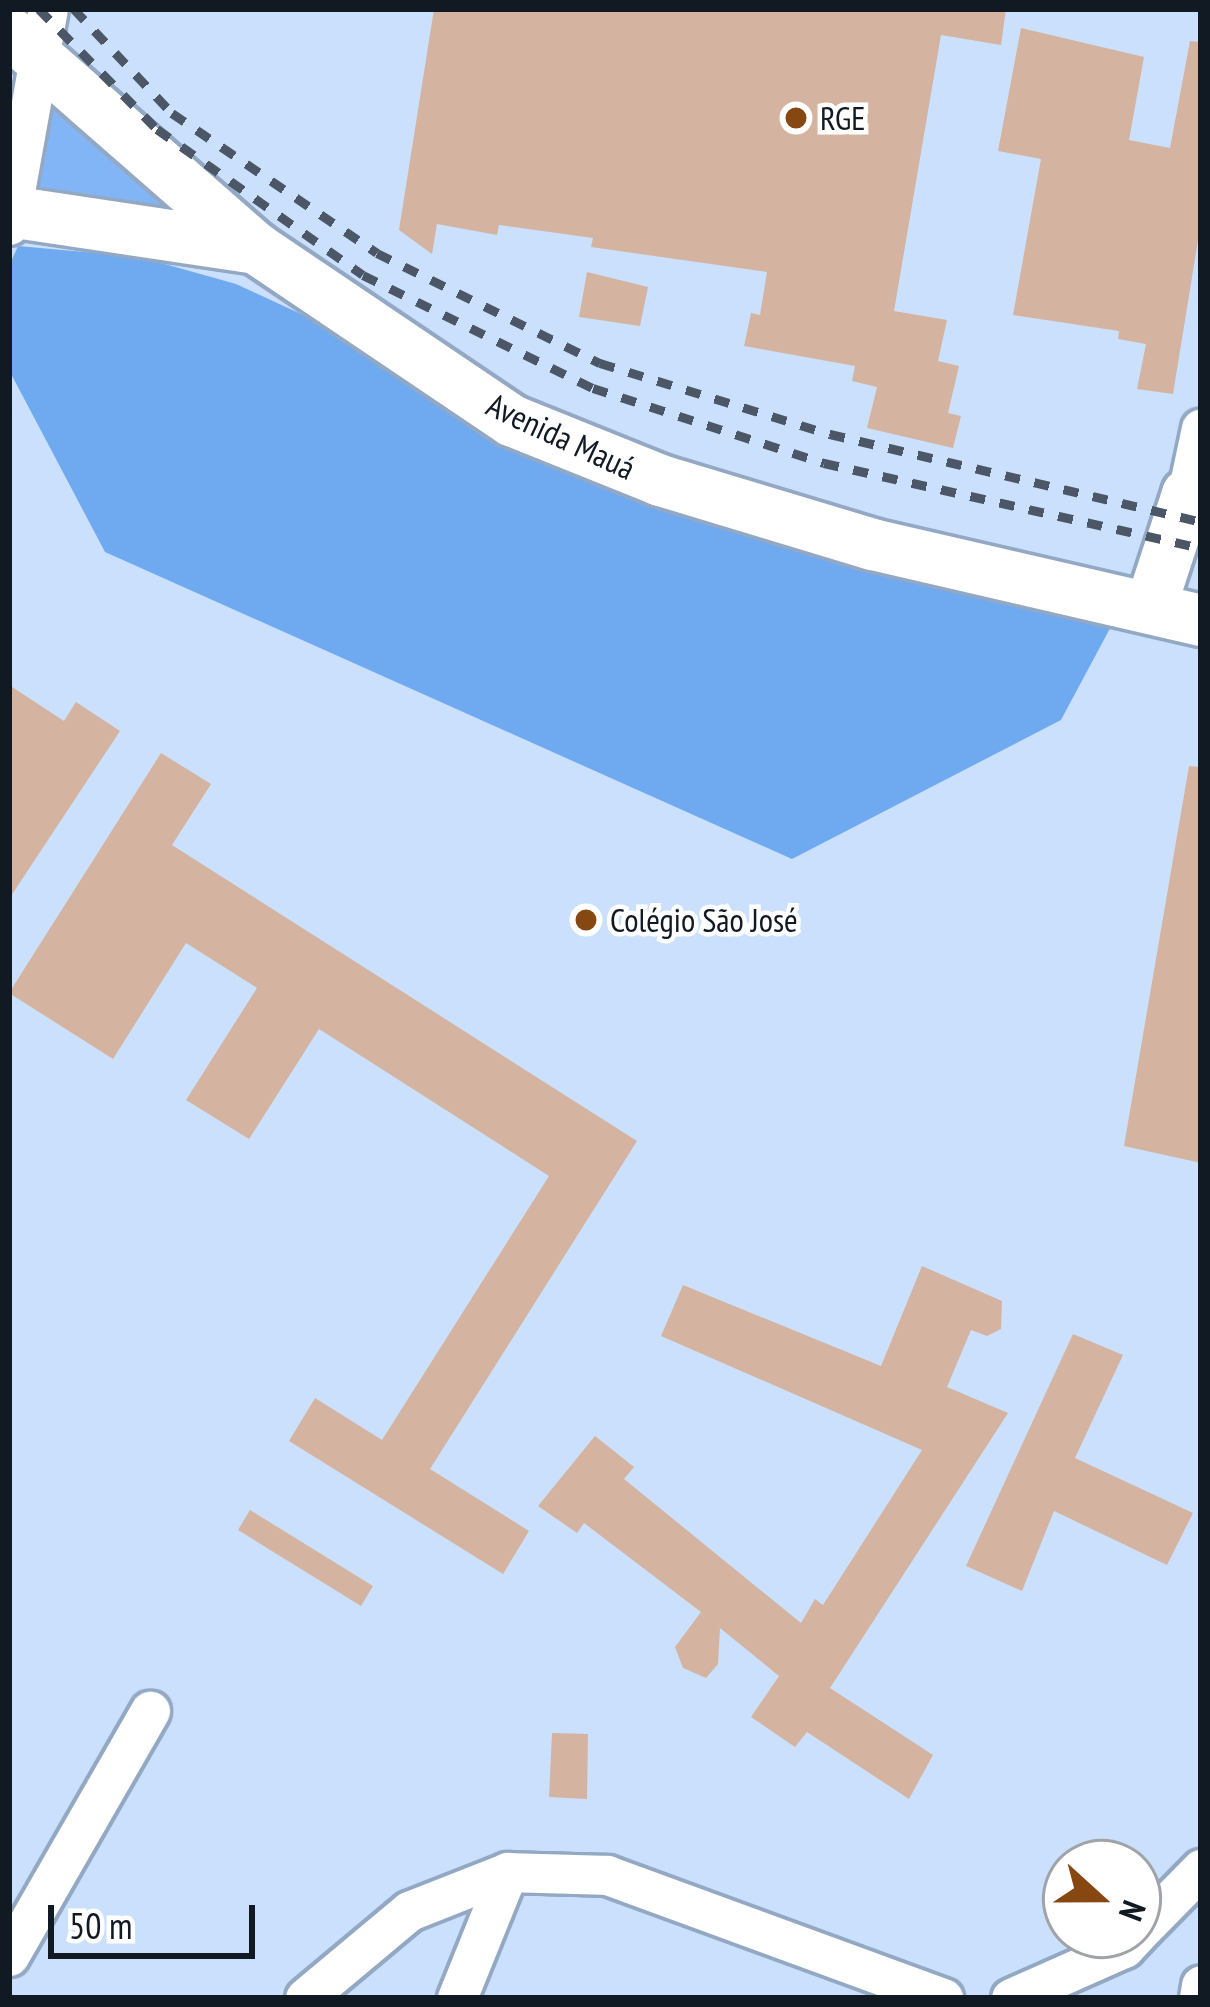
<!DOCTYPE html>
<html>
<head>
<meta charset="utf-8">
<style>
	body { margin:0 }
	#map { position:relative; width:1210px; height:2007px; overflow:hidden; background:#cae0fd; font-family:"PT Sans Narrow",sans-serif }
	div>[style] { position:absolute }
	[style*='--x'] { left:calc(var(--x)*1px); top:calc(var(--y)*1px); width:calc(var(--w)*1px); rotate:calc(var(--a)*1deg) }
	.green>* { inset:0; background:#82b5f5 }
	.forest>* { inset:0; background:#6faaf1 }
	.building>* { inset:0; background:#d4b4a0 }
	.roads { filter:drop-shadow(3px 0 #93a8c3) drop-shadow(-3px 0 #93a8c3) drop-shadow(0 3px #93a8c3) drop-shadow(0 -3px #93a8c3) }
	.minor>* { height:39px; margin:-19.5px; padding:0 19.5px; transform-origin:19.5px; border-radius:19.5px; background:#fff }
	.major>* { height:51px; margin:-25.5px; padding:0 25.5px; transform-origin:25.5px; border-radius:25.5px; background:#fff }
	.rail>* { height:9px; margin-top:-4.5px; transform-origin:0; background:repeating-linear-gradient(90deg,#4b5767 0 15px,transparent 0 30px) }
	.dots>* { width:33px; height:33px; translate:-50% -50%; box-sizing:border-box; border:6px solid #fff; border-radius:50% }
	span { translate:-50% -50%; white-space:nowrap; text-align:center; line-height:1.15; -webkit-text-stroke:9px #fff; paint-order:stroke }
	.poi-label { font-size:33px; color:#111923 }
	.left { translate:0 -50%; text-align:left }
	.street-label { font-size:33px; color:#111923 }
	.frame { position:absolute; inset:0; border:12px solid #111923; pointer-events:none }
	.north { position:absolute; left:1042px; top:1839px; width:120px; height:120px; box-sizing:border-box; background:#fff; border:3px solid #a0a3a7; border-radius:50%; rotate:111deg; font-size:33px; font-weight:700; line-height:48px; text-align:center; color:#111923 }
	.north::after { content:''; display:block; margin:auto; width:42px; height:54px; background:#874710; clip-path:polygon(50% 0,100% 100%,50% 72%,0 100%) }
	.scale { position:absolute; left:48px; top:1905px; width:207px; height:54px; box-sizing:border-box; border:6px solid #111923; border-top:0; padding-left:15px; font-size:36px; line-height:42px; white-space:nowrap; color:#111923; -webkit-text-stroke:9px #fff; paint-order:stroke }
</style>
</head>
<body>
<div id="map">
	<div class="green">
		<i style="clip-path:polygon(50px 90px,189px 217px,34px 196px)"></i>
	</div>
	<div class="forest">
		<i style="clip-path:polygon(18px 246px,140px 257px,236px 284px,314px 320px,413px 384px,1115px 619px,1061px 720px,792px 859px,105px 552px,9px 370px,9px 266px)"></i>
	</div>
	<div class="building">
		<i style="clip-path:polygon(434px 9px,1006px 9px,1001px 45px,941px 35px,894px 311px,947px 320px,938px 361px,959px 366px,948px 413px,961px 416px,953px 448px,867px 428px,877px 387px,852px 381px,855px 366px,744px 346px,751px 313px,760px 315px,767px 272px,591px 247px,593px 238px,499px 225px,497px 235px,437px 224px,432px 254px,399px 230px)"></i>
		<i style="clip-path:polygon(1021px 28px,1144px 57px,1129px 140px,1170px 148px,1190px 41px,1201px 42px,1201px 222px,1173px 394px,1137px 389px,1146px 344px,1118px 339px,1119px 331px,1013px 315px,1041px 159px,998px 151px)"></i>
		<i style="clip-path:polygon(587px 272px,648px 287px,640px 326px,579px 317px)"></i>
		<i style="clip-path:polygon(9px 685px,64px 721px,76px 702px,120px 731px,9px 899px)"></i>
		<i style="clip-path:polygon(161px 753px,211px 784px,172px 845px,637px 1141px,430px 1469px,529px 1531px,503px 1574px,289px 1441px,315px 1398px,382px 1440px,549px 1176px,319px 1029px,249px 1139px,186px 1100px,257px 988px,186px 943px,113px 1059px,9px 993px)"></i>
		<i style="clip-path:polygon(1189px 766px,1201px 767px,1201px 1163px,1124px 1146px)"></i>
		<i style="clip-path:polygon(922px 1266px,1002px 1301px,1001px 1329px,987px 1336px,971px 1330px,947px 1387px,1008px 1413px,830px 1688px,933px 1755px,909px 1799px,807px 1732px,795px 1747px,751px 1717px,779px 1676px,720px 1628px,718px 1664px,706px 1678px,683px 1668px,675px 1647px,701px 1612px,584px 1523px,577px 1533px,538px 1506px,595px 1436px,634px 1467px,624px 1479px,801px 1623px,815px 1599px,823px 1605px,922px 1450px,661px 1336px,683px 1285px,881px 1366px)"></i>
		<i style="clip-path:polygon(1073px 1334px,1123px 1355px,1075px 1458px,1193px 1513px,1167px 1565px,1054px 1511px,1022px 1591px,966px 1566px)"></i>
		<i style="clip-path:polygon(250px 1510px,373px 1586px,361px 1606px,238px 1530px)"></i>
		<i style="clip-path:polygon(552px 1733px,588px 1734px,587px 1799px,549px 1797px)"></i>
	</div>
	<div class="roads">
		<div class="minor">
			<i style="--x:9;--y:225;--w:219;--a:-79.8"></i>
			<i style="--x:1187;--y:494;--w:67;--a:-78"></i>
			<i style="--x:1138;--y:1933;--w:90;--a:-45.5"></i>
			<i style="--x:9;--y:1956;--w:283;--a:-60.1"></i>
			<i style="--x:305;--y:1998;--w:136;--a:-39.9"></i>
			<i style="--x:409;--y:1911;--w:106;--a:-21.5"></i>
			<i style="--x:508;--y:1872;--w:99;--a:1.7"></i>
			<i style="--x:607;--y:1875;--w:358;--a:20.1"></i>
			<i style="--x:457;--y:1998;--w:136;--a:-68"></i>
			<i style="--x:1011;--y:1998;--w:124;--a:-23.9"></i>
			<i style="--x:1124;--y:1948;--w:18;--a:-47"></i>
			<i style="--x:1199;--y:1998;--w:13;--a:-81"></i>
		</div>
		<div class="major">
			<i style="--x:9;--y:32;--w:328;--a:41.2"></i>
			<i style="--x:256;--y:248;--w:308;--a:34"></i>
			<i style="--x:511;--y:420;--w:161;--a:21.9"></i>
			<i style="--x:660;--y:480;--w:221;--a:16.8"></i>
			<i style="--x:872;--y:544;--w:338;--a:13"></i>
			<i style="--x:9;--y:211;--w:250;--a:8.5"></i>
			<i style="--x:1150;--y:607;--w:119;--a:-71.9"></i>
			<i style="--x:1187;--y:494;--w:14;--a:12"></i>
		</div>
	</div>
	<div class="rail">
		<i style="--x:39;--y:9;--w:168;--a:45.5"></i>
		<i style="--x:157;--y:129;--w:252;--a:35.3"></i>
		<i style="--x:363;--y:275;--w:256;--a:26.2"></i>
		<i style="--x:593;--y:388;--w:243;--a:18"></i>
		<i style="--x:824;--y:463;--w:386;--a:12.7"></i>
		<i style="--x:74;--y:9;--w:143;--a:46.7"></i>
		<i style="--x:172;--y:113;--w:248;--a:34.3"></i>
		<i style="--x:377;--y:253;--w:249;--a:26.3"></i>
		<i style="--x:600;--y:363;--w:241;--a:17.2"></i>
		<i style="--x:830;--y:434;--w:381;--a:13.3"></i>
	</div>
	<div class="dots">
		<i style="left:796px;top:118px;background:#874710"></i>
		<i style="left:586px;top:920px;background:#874710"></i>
	</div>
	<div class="poi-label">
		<span class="left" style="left:820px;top:118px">RGE</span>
		<span class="left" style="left:610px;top:920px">Colégio São José</span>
	</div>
	<div class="street-label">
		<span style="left:561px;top:436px;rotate:25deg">Avenida Mauá</span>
	</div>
	<div class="frame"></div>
	<div class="north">N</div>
	<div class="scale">50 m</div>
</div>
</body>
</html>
